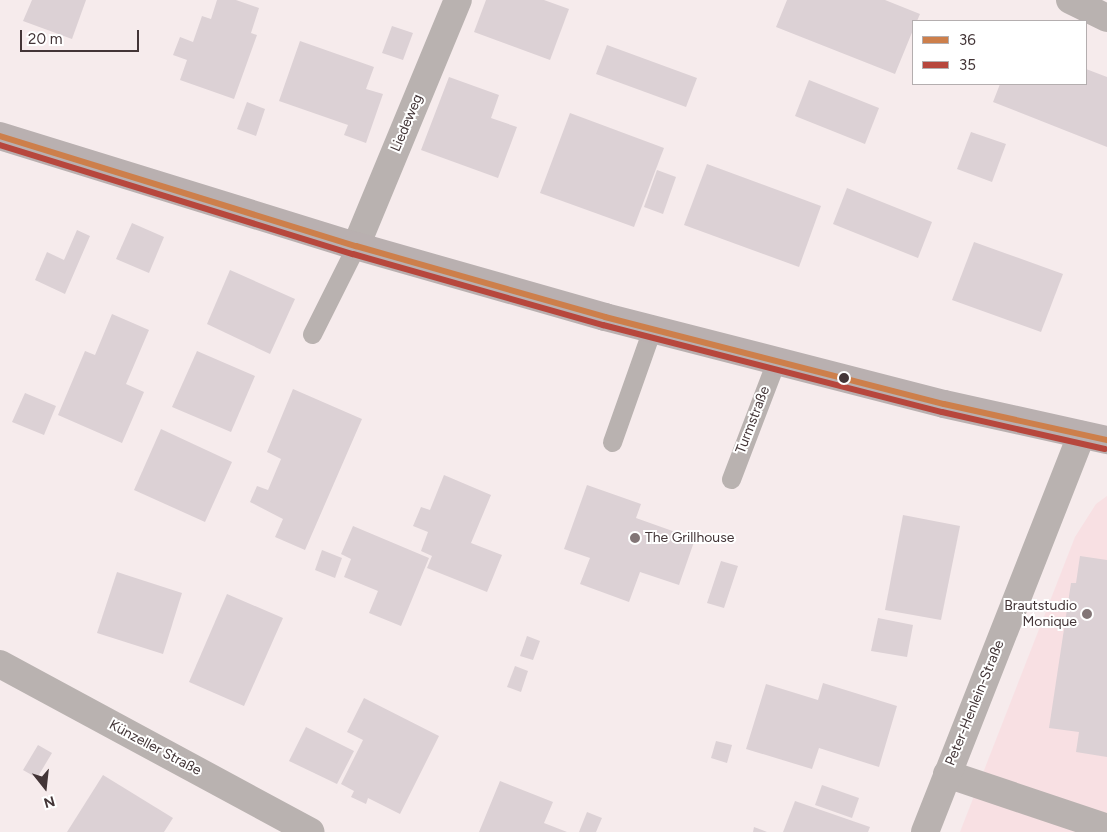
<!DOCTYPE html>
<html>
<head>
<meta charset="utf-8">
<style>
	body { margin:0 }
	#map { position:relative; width:1107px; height:832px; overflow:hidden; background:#f6ebec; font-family:Figtree,sans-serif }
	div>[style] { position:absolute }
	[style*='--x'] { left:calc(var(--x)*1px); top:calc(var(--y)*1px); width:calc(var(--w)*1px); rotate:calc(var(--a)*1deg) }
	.built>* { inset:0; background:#f8e0e3 }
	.building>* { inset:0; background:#dcd1d5 }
	.service>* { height:19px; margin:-9.5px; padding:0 9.5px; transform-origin:9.5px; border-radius:9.5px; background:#b9b2b0 }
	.minor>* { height:28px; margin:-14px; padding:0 14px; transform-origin:14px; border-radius:14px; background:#b9b2b0 }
	.secondary>* { height:28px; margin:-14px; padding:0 14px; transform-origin:14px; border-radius:14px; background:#b9b0b0 }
	.bus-1>* { height:6px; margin:-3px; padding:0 3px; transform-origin:3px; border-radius:3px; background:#cd7f4b }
	.bus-2>* { height:6px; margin:-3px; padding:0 3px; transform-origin:3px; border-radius:3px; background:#b7473d }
	.dots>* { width:14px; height:14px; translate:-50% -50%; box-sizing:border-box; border:2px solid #fff; border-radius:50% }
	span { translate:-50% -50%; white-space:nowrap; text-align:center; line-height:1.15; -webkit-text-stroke:4px #fff; paint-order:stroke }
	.street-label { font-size:14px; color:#433537 }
	.poi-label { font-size:14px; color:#433537 }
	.left { translate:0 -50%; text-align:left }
	.right { translate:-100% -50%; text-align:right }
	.legend { position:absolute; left:912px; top:20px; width:175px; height:65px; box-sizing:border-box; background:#fff; border:1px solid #b4aeaf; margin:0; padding:6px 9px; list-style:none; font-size:15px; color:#433537 }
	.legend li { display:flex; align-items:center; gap:10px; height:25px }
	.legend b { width:25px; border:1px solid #b4aeaf }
	.north { position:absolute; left:20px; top:762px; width:50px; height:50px; -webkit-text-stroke:4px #fff; paint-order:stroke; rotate:164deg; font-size:14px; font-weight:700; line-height:20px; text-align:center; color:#433537 }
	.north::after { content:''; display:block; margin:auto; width:18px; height:22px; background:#433537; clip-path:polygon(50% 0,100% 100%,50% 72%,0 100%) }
	.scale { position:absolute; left:20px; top:30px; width:119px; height:22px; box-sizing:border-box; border:2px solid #433537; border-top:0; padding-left:6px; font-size:15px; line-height:18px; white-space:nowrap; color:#433537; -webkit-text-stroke:4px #fff; paint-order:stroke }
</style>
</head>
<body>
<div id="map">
	<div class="built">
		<i style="clip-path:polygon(1107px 496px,1107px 832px,960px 832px,1075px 537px,1096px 504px)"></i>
	</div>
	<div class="building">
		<i style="clip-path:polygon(32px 0,86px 0,72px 39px,23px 21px)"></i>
		<i style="clip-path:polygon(217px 0,236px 0,259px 8px,251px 33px,257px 35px,234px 99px,180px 80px,187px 60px,173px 55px,180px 37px,193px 42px,202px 16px,211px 19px)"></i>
		<i style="clip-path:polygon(486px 0,544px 0,569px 9px,550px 60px,474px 32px)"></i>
		<i style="clip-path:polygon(787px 0,885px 0,920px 14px,917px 21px,913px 21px,913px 30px,895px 74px,776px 27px)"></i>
		<i style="clip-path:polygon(392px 26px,413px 33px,403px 60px,382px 53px)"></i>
		<i style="clip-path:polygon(300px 41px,374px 67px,366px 89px,383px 94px,366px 143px,344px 135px,348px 125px,279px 101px)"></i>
		<i style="clip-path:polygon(607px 45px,697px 78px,686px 107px,596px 74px)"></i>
		<i style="clip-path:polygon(1086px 69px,1107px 77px,1107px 147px,993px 102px,1000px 84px,1086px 84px)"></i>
		<i style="clip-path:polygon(449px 77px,499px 95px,491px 118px,517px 127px,498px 178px,421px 150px)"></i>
		<i style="clip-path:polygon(809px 80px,879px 108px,865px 144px,795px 116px)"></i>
		<i style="clip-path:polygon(247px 102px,265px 109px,256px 136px,237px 129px)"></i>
		<i style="clip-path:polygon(570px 113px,664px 148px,634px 227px,540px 193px)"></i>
		<i style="clip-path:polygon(971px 132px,1006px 144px,992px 182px,957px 169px)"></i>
		<i style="clip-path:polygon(707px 164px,821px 206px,799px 267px,684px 225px)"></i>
		<i style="clip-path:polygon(657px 170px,676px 177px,663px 214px,644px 207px)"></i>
		<i style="clip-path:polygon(847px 188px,932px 222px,918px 258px,833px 224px)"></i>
		<i style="clip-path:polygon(132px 223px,164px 237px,149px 273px,116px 259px)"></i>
		<i style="clip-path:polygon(77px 230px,90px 236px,65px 294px,35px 280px,47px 252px,64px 260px)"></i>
		<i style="clip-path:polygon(974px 242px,1063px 274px,1041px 332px,952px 300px)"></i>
		<i style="clip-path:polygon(230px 270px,295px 299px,270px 354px,207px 324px)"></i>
		<i style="clip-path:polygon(112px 314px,149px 330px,126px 384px,144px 392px,122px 443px,58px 415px,85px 351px,95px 355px)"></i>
		<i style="clip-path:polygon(197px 351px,255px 376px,231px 432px,172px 407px)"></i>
		<i style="clip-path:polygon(293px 389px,362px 419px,305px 550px,275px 537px,283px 519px,250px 502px,257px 486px,268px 490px,281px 459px,267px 452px)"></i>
		<i style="clip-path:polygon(25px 393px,56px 406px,44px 435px,12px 422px)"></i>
		<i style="clip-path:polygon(161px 429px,232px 462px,205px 522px,134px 490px)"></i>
		<i style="clip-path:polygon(444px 475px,491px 495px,471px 543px,502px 555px,487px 592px,427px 568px,432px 556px,421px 551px,428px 532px,413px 526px,421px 507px,430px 510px)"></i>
		<i style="clip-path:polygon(587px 485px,641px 504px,636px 518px,695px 539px,679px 585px,640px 572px,629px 602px,580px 584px,590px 558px,564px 549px)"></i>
		<i style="clip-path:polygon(903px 515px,960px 526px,941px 620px,885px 610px)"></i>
		<i style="clip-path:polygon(353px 526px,429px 558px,401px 626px,369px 613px,378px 591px,344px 577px,351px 559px,341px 554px)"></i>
		<i style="clip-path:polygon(322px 550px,342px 558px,335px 578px,315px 570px)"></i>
		<i style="clip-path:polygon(1080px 556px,1107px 560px,1107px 757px,1076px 752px,1079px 732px,1049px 728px,1071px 583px,1076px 583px)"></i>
		<i style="clip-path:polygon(721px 561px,738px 566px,724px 608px,707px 603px)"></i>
		<i style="clip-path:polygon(117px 572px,182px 593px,163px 654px,97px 633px)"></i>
		<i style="clip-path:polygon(227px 594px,283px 618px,244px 706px,189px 682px)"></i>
		<i style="clip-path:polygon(878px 618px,913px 625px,907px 657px,871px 651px)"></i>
		<i style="clip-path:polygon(527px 636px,540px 641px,533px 660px,520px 656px)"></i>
		<i style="clip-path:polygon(515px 666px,528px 671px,521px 692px,507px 687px)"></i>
		<i style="clip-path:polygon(823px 683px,897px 706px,879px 767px,819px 748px,812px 769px,746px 749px,766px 684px,818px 700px)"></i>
		<i style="clip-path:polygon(364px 698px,439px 736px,400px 814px,368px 798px,366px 804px,351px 797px,354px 791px,341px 784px,363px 740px,347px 732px)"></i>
		<i style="clip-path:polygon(306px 727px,354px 751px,337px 784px,289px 761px)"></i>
		<i style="clip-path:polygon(716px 741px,732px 745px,727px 763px,711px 758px)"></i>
		<i style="clip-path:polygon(38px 745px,52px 753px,37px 778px,23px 770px)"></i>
		<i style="clip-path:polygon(103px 775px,173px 818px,164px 832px,67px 832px)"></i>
		<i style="clip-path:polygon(500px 781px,553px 802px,544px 823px,567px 832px,479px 832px)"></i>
		<i style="clip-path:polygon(822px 785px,859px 798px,852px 818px,815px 805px)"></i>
		<i style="clip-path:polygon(795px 801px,870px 827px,868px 832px,783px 832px)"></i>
		<i style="clip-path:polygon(587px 812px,602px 818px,596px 832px,579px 832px)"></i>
		<i style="clip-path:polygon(754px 827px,767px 832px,753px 832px)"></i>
	</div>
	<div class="service">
		<i style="--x:312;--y:334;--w:98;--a:-63.4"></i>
		<i style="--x:612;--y:442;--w:120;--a:-70.5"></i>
		<i style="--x:731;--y:479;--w:126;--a:-69.1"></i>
	</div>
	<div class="minor">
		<i style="--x:1070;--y:0;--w:41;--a:25.9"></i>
		<i style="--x:356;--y:246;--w:266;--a:-67.5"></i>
		<i style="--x:0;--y:664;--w:353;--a:28.4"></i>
		<i style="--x:947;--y:774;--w:169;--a:18.6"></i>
		<i style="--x:925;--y:832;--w:427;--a:-68.5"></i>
	</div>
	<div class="secondary">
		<i style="--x:0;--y:136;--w:373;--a:17.2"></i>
		<i style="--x:356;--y:246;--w:259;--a:15.9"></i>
		<i style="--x:605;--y:317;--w:350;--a:14.4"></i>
		<i style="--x:944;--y:404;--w:167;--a:12.5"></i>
	</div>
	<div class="bus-1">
		<i style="--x:0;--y:136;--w:373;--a:17.2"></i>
		<i style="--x:356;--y:246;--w:259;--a:15.9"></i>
		<i style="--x:605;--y:317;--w:350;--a:14.4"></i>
		<i style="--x:944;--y:404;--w:167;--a:12.5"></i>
	</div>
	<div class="bus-2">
		<i style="--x:0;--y:145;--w:369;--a:17.2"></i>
		<i style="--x:353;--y:254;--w:260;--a:15.9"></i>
		<i style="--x:603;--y:325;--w:350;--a:14.4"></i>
		<i style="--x:942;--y:412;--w:167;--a:12.8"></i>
	</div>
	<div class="dots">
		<i style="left:844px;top:378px;background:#433537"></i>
		<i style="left:635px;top:538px;background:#827576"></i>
		<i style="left:1087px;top:614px;background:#827576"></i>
	</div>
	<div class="street-label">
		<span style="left:407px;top:123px;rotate:-67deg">Liedeweg</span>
		<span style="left:753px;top:420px;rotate:-69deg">Turmstraße</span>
		<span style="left:975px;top:703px;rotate:-68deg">Peter-Henlein-Straße</span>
		<span style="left:155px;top:748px;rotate:28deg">Künzeller Straße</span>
	</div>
	<div class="poi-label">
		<span class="left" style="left:645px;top:538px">The Grillhouse</span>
		<span class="right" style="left:1077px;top:614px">Brautstudio<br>Monique</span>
	</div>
	<ul class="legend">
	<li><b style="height:6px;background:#cd7f4b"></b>36</li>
	<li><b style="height:6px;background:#b7473d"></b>35</li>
	</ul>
	<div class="north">N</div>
	<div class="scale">20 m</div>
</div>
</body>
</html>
